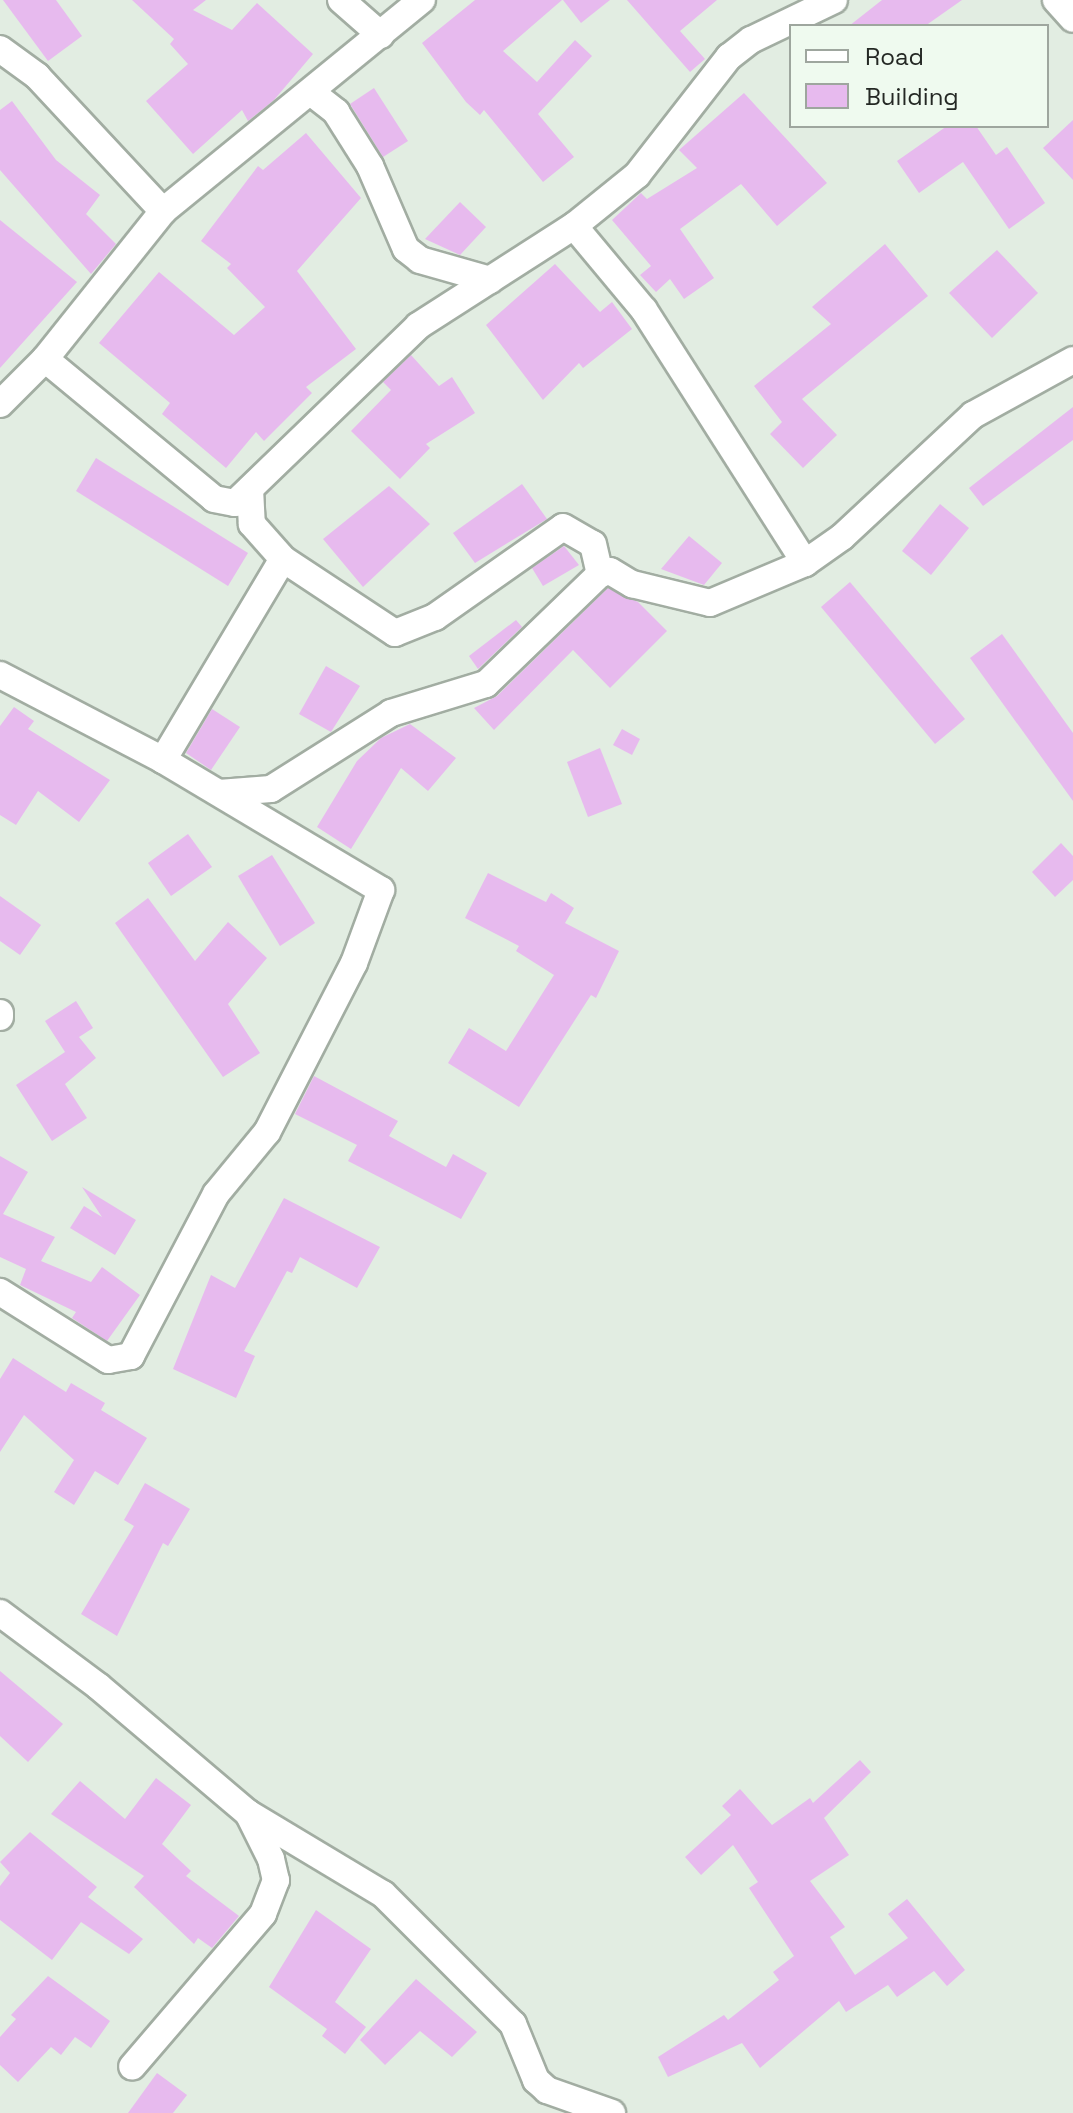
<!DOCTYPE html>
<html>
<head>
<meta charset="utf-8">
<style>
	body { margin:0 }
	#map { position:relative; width:1073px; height:2113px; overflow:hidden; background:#e2ede2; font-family:"Space Grotesk",sans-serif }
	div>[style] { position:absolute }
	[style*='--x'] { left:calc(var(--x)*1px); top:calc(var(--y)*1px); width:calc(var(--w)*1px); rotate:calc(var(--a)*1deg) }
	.building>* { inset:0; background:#e7baee }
	.roads { filter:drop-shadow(2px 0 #a2ada2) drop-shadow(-2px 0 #a2ada2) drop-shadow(0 2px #a2ada2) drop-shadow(0 -2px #a2ada2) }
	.minor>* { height:26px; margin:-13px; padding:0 13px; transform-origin:13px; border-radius:13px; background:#fff }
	span { translate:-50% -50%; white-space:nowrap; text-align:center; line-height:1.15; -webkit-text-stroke:6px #effaef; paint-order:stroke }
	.legend { position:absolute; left:789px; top:24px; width:260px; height:104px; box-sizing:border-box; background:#effaef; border:2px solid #9ea69e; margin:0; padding:10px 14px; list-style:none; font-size:24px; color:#242824 }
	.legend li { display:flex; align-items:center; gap:16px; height:40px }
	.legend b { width:40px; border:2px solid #9ea69e }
</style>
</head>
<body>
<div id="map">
	<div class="building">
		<i style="clip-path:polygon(3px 0,56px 0,82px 36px,48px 61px)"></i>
		<i style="clip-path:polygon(132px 0,206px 0,193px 10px,232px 30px,257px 3px,313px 54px,274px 100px,248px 121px,242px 110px,193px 154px,146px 101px,188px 64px,170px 44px,174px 39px)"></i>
		<i style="clip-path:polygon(475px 0,562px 0,503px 51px,537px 82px,575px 40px,592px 56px,538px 114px,574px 157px,543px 182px,484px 110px,480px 115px,466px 102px,422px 43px)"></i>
		<i style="clip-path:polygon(563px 0,610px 0,581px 23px)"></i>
		<i style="clip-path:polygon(627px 0,717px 0,680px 31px,705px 59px,690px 72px)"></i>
		<i style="clip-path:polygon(882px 0,962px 0,925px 26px,849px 26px)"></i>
		<i style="clip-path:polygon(374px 88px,408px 141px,383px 157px,350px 104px)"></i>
		<i style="clip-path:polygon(744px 93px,827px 183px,777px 226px,741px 184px,680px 229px,714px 278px,684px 299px,670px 279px,656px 292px,640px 275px,651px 266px,612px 220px,641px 193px,647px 199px,697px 168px,679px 150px)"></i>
		<i style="clip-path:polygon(12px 101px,56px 160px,100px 195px,86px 214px,116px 244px,91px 274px,0 170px,0 110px)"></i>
		<i style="clip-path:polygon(1073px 120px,1073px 180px,1043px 148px)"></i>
		<i style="clip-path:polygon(947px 126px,976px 126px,996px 155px,1007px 147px,1045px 203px,1009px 229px,963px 162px,919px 193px,897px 161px)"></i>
		<i style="clip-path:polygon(306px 133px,361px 198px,297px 271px,356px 349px,306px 387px,312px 393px,264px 441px,256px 432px,226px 468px,162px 414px,170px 403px,99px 343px,159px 272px,234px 335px,265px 307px,227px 268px,231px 264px,201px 241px,258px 166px,263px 170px)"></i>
		<i style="clip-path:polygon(460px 202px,486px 227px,460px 255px,425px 239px)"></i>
		<i style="clip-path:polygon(0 220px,77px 282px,0 368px)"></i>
		<i style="clip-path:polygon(885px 244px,928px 296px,802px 399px,837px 435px,803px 468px,770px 434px,782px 422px,754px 386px,831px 324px,812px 307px)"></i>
		<i style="clip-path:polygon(997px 250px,1038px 293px,992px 338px,949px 293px)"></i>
		<i style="clip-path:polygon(555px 264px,600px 312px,612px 302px,632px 329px,583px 368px,579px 363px,543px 400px,486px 325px)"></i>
		<i style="clip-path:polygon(411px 355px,439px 386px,452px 377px,475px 413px,426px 444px,430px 448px,400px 479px,351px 431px,391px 390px,383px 382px)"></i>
		<i style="clip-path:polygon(1073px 407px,1073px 440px,983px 506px,969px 488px)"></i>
		<i style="clip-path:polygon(96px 458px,248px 553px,228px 586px,76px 491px)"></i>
		<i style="clip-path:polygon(522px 484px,547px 519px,475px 563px,453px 533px)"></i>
		<i style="clip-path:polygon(389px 486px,430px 524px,363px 587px,323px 539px)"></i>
		<i style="clip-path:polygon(940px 504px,969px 528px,931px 575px,902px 551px)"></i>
		<i style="clip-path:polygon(689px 536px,722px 563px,704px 585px,661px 569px)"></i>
		<i style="clip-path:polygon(564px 546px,579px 565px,543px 586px,532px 568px)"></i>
		<i style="clip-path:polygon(850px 582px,965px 719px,935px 744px,821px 607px)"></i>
		<i style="clip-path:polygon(608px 588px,638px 602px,667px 631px,610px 688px,573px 650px,494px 730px,474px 708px,497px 696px)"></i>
		<i style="clip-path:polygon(516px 620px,522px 627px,478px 669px,469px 656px)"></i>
		<i style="clip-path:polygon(1002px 634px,1073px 733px,1073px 801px,970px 658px)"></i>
		<i style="clip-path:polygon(326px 666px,360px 686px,331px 732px,299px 714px)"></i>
		<i style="clip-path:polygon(14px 707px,34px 721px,28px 729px,110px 780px,79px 822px,38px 791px,16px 825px,0 815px,0 726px)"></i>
		<i style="clip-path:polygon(212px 709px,240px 727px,211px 770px,186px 753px)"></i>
		<i style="clip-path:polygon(410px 724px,456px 758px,428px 791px,401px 768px,351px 849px,317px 827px,357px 761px,381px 738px)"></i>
		<i style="clip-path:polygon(622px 729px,640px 739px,632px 755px,613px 745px)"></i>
		<i style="clip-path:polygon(600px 748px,622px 804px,588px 817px,567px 762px)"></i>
		<i style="clip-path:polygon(188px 834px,212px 867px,171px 896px,148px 863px)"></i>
		<i style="clip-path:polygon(1061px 843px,1073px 856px,1073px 880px,1055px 897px,1032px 872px)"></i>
		<i style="clip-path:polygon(272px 855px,315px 923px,280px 946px,238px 876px)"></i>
		<i style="clip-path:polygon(488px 873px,546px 902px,551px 893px,574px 908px,565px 923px,619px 951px,596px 998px,591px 995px,519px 1107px,448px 1063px,469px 1028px,506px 1051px,554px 975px,516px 951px,519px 946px,465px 918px)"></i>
		<i style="clip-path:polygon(0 896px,41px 925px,20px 955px,0 941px)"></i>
		<i style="clip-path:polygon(148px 898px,195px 961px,228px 922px,267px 958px,228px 1004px,260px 1053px,223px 1077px,115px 923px)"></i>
		<i style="clip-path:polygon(76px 1001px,93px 1028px,79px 1037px,96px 1058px,65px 1084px,87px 1118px,52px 1141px,16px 1085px,65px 1052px,45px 1021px)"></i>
		<i style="clip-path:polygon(314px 1076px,398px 1121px,389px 1136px,446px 1167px,453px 1154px,487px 1173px,461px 1219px,348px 1161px,357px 1145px,295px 1114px)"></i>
		<i style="clip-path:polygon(0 1156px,28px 1172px,3px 1214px,55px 1237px,41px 1261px,91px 1282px,102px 1267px,140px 1295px,107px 1341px,72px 1318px,76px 1312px,20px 1285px,26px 1269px,0 1257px)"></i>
		<i style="clip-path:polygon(82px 1187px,136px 1220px,115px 1255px,70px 1228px,84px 1206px,102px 1217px)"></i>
		<i style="clip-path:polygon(284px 1198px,380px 1247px,357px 1288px,300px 1257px,292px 1273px,287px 1271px,244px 1351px,255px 1356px,236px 1398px,173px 1369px,211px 1275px,235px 1288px)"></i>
		<i style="clip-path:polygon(13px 1358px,66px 1392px,71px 1383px,105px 1403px,101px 1410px,147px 1438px,118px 1485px,95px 1471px,74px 1505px,54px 1492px,74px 1460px,24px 1415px,0 1452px,0 1379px)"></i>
		<i style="clip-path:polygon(145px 1483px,190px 1509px,168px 1546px,163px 1543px,117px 1636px,81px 1614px,134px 1526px,124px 1520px)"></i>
		<i style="clip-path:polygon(0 1671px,63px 1724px,28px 1762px,0 1736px)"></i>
		<i style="clip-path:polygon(860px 1760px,871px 1772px,824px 1818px,849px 1855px,810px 1881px,845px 1927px,830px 1937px,855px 1975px,908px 1938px,888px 1914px,907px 1899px,965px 1970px,947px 1986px,934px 1971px,897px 1997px,888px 1985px,846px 2012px,839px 2001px,760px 2068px,742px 2043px,668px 2077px,658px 2057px,724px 2015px,728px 2020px,779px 1980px,773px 1972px,794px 1956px,749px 1888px,758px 1882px,733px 1845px,701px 1875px,685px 1857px,731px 1815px,722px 1806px,740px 1789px,772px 1825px,810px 1798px,813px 1803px)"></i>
		<i style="clip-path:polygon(156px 1778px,191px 1805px,162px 1844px,191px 1871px,186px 1876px,239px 1916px,212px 1948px,198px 1938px,194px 1944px,134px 1887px,144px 1876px,51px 1814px,80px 1781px,125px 1819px)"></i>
		<i style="clip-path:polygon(30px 1832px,97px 1887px,88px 1897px,143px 1939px,129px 1954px,81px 1922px,52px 1960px,0 1920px,0 1886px,10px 1873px,0 1862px)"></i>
		<i style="clip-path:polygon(316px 1910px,371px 1949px,335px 2002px,366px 2027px,345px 2054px,322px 2036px,327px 2029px,269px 1987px)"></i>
		<i style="clip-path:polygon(48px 1976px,110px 2021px,91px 2048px,75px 2037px,61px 2055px,51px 2047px,18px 2082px,0 2065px,0 2037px,16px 2019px,11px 2015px)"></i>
		<i style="clip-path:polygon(416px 1979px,477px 2032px,452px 2057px,420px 2031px,385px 2065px,360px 2040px)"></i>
		<i style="clip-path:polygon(157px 2073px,187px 2095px,173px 2113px,128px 2113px)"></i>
	</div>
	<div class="roads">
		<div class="minor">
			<i style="--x:341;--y:0;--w:53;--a:41.2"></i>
			<i style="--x:1056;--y:0;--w:25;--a:48"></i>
			<i style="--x:0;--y:49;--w:46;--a:36.1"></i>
			<i style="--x:37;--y:76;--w:185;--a:47"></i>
			<i style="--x:312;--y:93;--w:31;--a:38"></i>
			<i style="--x:336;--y:112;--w:64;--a:57.8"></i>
			<i style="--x:370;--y:166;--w:90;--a:66.6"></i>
			<i style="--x:406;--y:249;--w:18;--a:38"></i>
			<i style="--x:420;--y:260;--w:73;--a:15.9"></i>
			<i style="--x:574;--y:226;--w:109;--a:50.2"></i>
			<i style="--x:644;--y:310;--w:300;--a:57.5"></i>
			<i style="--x:45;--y:359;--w:219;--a:39.6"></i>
			<i style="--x:214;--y:499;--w:21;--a:11"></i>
			<i style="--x:235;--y:503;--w:255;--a:-44"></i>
			<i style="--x:418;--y:326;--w:185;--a:-32.7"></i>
			<i style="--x:574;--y:226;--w:81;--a:-39"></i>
			<i style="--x:637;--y:175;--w:150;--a:-52.1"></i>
			<i style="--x:729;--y:57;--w:28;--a:-38"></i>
			<i style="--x:751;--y:40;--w:92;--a:-25.7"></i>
			<i style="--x:0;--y:404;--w:64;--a:-45"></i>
			<i style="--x:45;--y:359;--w:189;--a:-51.4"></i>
			<i style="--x:163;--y:211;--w:334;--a:-39.2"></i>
			<i style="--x:250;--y:489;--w:35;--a:87"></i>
			<i style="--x:252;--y:524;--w:47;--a:48.5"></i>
			<i style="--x:0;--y:675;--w:184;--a:27.5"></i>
			<i style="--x:163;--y:760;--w:254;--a:30.8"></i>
			<i style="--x:381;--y:890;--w:78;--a:110.3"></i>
			<i style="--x:354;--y:963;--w:190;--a:117.2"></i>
			<i style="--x:267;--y:1132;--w:80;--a:129.4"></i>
			<i style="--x:216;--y:1194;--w:183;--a:117.7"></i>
			<i style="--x:131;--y:1356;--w:23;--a:170"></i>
			<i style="--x:108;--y:1360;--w:128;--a:-147.8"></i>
			<i style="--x:163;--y:760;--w:234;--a:-59.2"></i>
			<i style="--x:283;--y:559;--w:134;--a:33.5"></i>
			<i style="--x:395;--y:633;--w:43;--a:-21.8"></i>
			<i style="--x:435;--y:617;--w:156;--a:-35.1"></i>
			<i style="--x:563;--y:527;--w:34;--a:30"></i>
			<i style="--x:593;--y:544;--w:31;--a:77"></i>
			<i style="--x:219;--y:793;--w:52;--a:-4.4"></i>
			<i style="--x:271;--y:789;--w:142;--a:-32.3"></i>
			<i style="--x:391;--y:713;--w:99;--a:-17"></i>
			<i style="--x:486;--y:684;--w:158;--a:-44"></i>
			<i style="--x:600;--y:574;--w:10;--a:-17"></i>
			<i style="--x:610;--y:571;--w:26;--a:31"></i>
			<i style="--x:632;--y:584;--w:80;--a:13.7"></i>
			<i style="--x:710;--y:603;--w:103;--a:-22.8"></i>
			<i style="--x:805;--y:563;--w:45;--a:-35.1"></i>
			<i style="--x:842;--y:537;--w:179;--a:-43"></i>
			<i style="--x:973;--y:415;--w:114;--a:-28.8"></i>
			<i style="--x:0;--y:1013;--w:4;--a:90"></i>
			<i style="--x:0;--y:1613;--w:122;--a:36.7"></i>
			<i style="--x:98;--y:1686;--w:197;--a:40.3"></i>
			<i style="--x:248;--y:1813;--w:51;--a:63.4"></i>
			<i style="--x:271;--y:1859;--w:22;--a:77"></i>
			<i style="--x:276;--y:1880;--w:36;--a:111"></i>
			<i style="--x:263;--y:1914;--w:201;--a:130.6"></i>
			<i style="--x:248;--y:1813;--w:157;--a:31"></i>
			<i style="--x:383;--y:1894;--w:184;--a:45"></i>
			<i style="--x:513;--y:2024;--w:61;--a:67.7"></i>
			<i style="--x:536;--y:2080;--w:15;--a:42"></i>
			<i style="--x:547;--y:2090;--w:69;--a:19.5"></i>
		</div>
	</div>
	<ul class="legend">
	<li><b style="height:10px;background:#fff"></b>Road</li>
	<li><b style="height:22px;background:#e7baee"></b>Building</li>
	</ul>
</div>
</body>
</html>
